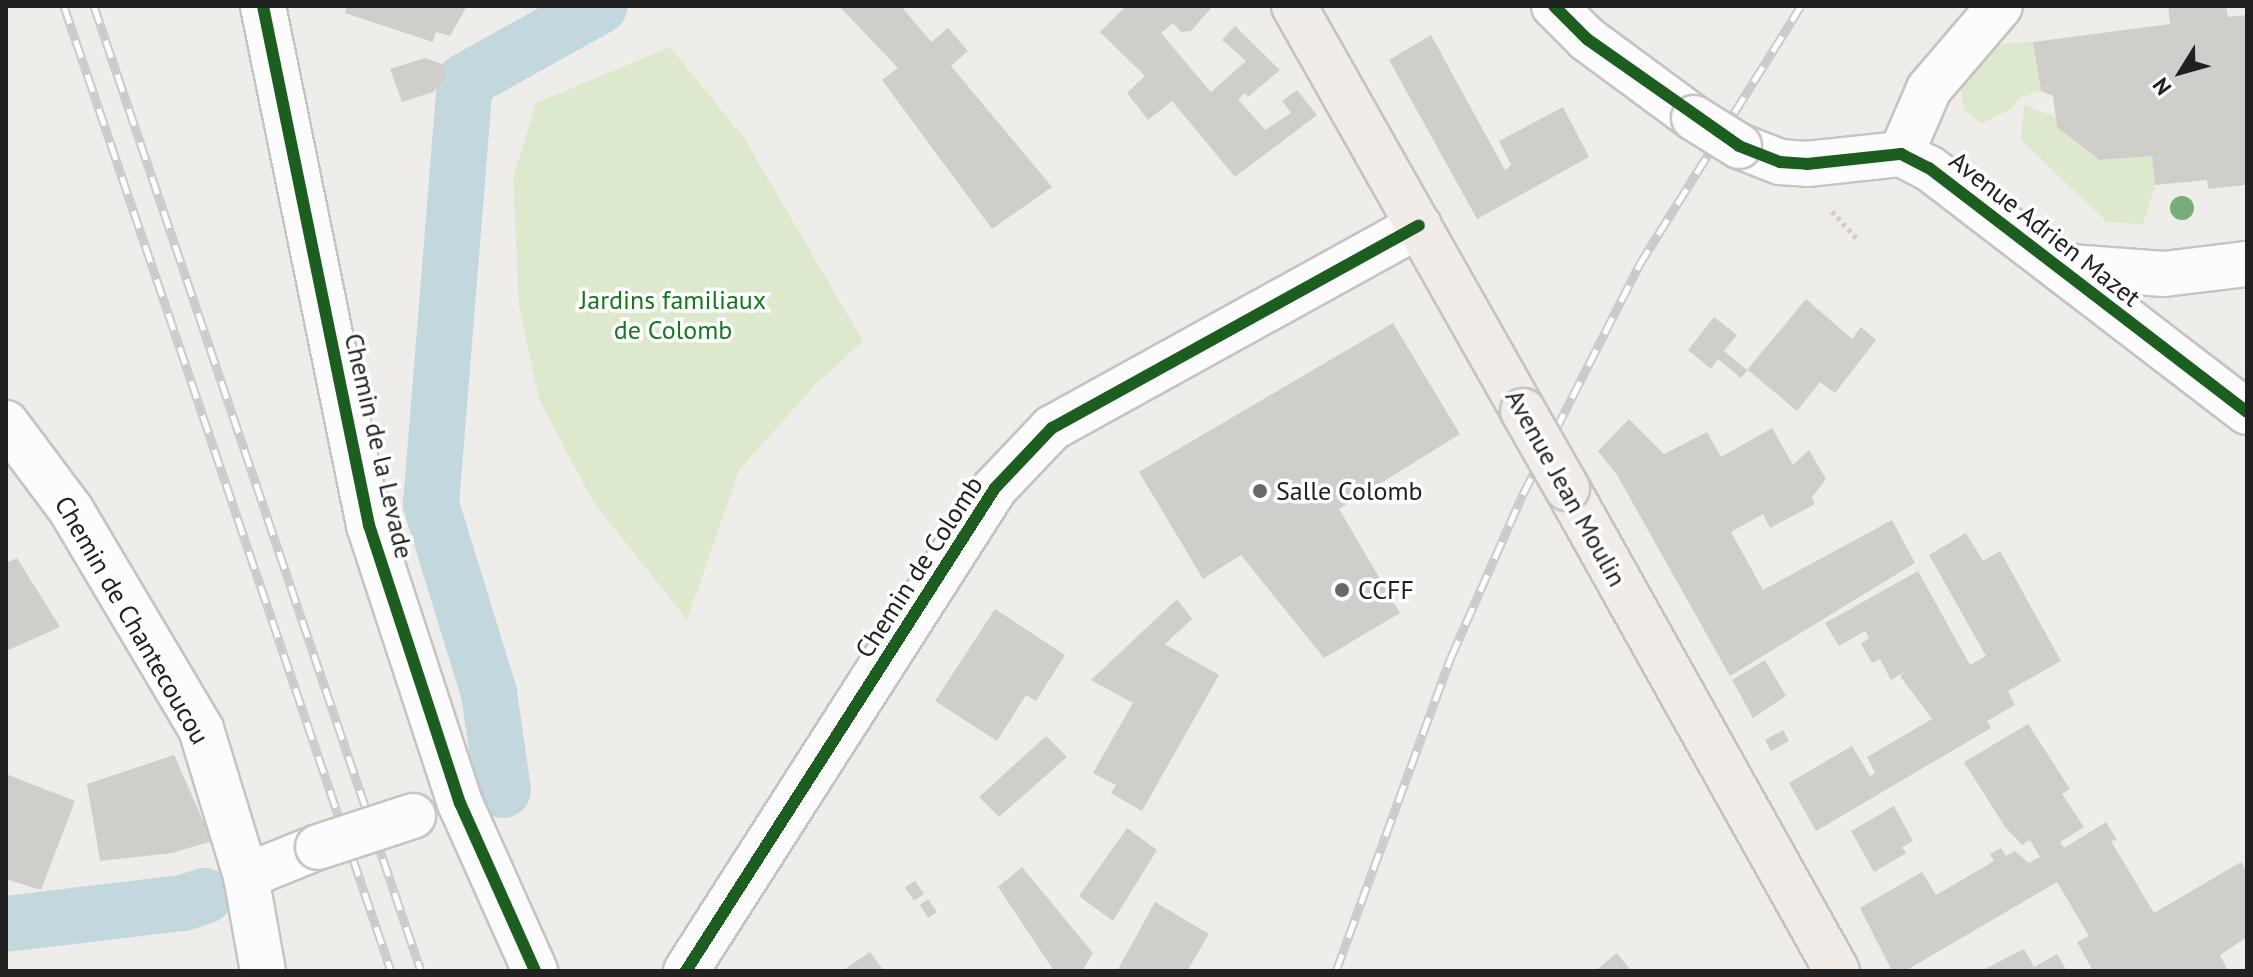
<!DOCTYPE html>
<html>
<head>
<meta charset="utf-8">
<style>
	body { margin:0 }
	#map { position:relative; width:2253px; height:977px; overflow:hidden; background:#efedea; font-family:"PT Sans",sans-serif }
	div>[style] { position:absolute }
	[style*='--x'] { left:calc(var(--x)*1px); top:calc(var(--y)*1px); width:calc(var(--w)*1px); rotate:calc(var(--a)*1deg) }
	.grass>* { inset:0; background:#dce9cc }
	.canal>* { height:56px; margin:-28px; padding:0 28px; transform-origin:28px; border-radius:28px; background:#c2d8de }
	.building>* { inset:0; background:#d0cecb }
	.path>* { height:5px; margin-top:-2.5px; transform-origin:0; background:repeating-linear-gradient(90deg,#d6cbca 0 4px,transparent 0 8px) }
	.roads { filter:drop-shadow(2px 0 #c5c4c2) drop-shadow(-2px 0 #c5c4c2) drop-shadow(0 2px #c5c4c2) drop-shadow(0 -2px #c5c4c2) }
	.minor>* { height:44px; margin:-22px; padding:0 22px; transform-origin:22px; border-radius:22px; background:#fdfcfc }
	.major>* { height:44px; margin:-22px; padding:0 22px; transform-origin:22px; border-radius:22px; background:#f1ece7 }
	.rail>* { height:9px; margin-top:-4.5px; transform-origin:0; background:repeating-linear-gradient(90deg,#fff 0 18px,#cbcbcb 0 36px); box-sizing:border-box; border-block:2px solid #cbcbcb }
	.bridges { filter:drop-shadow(2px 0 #c5c4c2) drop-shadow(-2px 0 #c5c4c2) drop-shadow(0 2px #c5c4c2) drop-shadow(0 -2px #c5c4c2) }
	.minor-bridge>* { height:44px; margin:-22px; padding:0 22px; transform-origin:22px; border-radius:22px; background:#fdfcfc }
	.major-bridge>* { height:44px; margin:-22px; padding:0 22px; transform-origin:22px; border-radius:22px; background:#f1ece7 }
	.cycleway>* { height:12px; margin:-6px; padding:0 6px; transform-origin:6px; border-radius:6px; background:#1b5e20 }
	.trees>* { width:24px; height:24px; margin:-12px; border-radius:50%; background:#78ac7b }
	.dots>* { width:22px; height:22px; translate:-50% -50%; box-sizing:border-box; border:4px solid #fff; border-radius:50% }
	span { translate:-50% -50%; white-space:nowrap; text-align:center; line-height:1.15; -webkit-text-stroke:7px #fff; paint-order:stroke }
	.street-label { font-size:26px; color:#212121 }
	.park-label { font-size:26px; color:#177720 }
	.poi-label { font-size:26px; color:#212121 }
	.left { translate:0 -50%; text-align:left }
	.frame { position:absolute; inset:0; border:8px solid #212121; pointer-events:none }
	.north { position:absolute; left:2141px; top:32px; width:80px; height:80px; -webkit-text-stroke:6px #fff; paint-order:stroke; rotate:233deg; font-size:22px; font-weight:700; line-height:32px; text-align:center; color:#212121 }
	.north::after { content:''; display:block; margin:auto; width:28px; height:36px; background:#212121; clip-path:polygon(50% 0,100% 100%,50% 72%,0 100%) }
</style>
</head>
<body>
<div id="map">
	<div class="grass">
		<i style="clip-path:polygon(2033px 42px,2041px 91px,2019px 98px,2011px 109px,1981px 124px,1964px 110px,1959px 81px,1984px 45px)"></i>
		<i style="clip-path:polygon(670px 47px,744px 138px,863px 341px,816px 384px,739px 470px,687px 620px,592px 500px,539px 399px,519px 306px,513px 178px,536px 103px)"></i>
		<i style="clip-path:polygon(2024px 105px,2056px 117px,2057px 127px,2098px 160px,2152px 156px,2155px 185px,2143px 224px,2107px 222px,2021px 140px)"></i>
	</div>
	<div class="canal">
		<i style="--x:503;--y:790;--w:98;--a:-98.2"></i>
		<i style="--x:489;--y:693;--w:198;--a:-107.1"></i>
		<i style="--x:431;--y:504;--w:424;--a:-85.4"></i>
		<i style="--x:465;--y:81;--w:154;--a:-29.1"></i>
		<i style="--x:6;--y:924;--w:178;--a:-6.8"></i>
		<i style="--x:183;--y:903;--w:23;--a:-18"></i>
	</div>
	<div class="building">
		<i style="clip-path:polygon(347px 6px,467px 6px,450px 36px,436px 32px,433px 42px,345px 13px)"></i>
		<i style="clip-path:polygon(839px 6px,901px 6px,931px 42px,948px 28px,968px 51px,951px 66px,1052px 187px,992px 229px,882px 80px,898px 68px)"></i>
		<i style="clip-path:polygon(1126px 6px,1213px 6px,1191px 31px,1181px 32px,1173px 23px,1161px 33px,1211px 92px,1246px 61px,1222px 40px,1235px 26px,1280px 70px,1248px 97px,1245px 93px,1238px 99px,1265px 130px,1291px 113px,1282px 101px,1297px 90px,1317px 115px,1235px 177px,1172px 101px,1148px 120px,1127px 93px,1145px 76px,1100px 32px)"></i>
		<i style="clip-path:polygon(2168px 6px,2226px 6px,2228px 17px,2247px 15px,2245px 185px,2208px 189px,2207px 180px,2155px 185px,2152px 156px,2099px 160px,2057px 127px,2053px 96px,2041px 91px,2033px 42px,2170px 24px)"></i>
		<i style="clip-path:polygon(1431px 35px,1505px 170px,1511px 165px,1499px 141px,1563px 107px,1589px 157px,1477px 219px,1389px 60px)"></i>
		<i style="clip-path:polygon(425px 58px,442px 64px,446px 77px,433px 92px,402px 102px,390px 69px)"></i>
		<i style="clip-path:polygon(1806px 299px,1852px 339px,1861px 327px,1876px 340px,1835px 393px,1820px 382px,1797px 411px,1748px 370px,1741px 378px,1718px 359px,1711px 369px,1688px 350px,1714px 317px,1737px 335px,1724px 351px,1747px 370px)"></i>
		<i style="clip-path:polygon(1393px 323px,1460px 434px,1339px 509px,1400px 613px,1324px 658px,1241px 555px,1203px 579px,1139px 472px)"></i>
		<i style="clip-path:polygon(1629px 419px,1664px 454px,1707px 432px,1721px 457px,1772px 428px,1793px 465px,1809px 450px,1826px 479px,1812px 497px,1815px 504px,1770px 528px,1763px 514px,1731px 532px,1763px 590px,1892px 520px,1915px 563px,1730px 676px,1617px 475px,1598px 451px)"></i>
		<i style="clip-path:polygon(1966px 533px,1983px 561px,2000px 551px,2061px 661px,2008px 691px,2015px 705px,1987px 721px,1991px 728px,1816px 831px,1789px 783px,1852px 746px,1870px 776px,1875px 773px,1867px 757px,1932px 719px,1900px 676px,1909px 669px,1891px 680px,1880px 659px,1872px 663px,1861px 644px,1869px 638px,1865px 631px,1839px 646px,1825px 623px,1918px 571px,1970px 665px,1986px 656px,1929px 555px)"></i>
		<i style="clip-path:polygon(17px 558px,60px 627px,6px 651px,6px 563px)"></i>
		<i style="clip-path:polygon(1177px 599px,1192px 619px,1165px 644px,1219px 675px,1142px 811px,1111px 793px,1116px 785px,1093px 773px,1133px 703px,1091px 680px)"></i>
		<i style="clip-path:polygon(995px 609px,1065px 655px,1036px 701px,1026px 695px,997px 741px,935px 701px)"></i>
		<i style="clip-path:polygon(1765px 660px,1786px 696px,1753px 718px,1732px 680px)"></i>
		<i style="clip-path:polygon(2028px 724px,2070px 789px,2062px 794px,2084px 827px,2060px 842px,2064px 848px,2106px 822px,2117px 840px,2111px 841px,2154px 913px,2241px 862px,2247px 872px,2247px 937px,2220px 955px,2228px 971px,2093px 971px,2077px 942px,2089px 936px,2057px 882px,1905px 971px,1892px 971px,1860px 908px,1922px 872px,1936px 895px,1994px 861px,1990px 854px,2001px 848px,2006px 856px,2015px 851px,2029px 863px,2040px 857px,2030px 840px,2022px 845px,2005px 827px,1964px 762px)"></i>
		<i style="clip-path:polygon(1783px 730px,1789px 741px,1771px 751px,1765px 740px)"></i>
		<i style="clip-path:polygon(1046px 736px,1067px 757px,999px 817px,979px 797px)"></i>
		<i style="clip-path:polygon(174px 755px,212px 841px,172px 853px,100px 861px,87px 784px)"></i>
		<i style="clip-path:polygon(6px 774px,75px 801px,41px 890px,6px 879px)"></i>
		<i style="clip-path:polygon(1894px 806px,1913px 841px,1902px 847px,1906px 853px,1874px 872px,1851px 831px)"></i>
		<i style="clip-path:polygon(1127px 828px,1157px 850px,1113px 921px,1079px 896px)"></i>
		<i style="clip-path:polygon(1022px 867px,1093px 953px,1082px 971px,1054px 971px,998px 887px)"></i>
		<i style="clip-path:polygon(915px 881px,924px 894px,914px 901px,905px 887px)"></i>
		<i style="clip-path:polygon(928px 899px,937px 912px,928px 918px,920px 905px)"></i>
		<i style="clip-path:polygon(1155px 902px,1209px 934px,1187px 971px,1117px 971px)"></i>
		<i style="clip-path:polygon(2024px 949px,2034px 967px,2057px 954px,2067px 971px,1981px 971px)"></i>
		<i style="clip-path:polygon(870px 952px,884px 971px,842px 971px)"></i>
		<i style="clip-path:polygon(1617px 953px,1631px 971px,1595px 971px)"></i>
	</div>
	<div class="path">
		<i style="--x:1832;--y:211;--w:39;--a:48"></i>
	</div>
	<div class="roads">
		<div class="minor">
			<i style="--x:263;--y:6;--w:530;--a:78.46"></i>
			<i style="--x:369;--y:525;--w:293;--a:71.9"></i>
			<i style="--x:460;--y:803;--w:184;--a:65.9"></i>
			<i style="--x:1554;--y:6;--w:47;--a:45"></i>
			<i style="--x:1587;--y:39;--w:133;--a:36.4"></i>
			<i style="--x:1739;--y:146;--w:44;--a:21.3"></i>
			<i style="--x:1780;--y:162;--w:27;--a:4"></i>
			<i style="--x:1807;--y:164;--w:95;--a:-6.1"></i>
			<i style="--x:1901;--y:154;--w:31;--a:27"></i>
			<i style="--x:1929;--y:168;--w:401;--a:37.5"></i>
			<i style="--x:1901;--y:154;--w:71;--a:-66.7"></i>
			<i style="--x:1929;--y:89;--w:109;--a:-49.5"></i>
			<i style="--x:2057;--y:266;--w:107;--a:4.3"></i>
			<i style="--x:2164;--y:274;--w:84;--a:-6.9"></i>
			<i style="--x:6;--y:423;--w:109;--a:53.2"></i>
			<i style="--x:71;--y:510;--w:255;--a:59.3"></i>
			<i style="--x:201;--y:729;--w:154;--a:73"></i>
			<i style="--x:246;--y:876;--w:97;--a:79.9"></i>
			<i style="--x:246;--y:876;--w:78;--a:-21.9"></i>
			<i style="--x:686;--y:971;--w:573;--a:-57.39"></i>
			<i style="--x:995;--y:488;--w:83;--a:-46.5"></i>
			<i style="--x:1052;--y:428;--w:419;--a:-28.9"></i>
		</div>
		<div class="major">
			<i style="--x:1294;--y:6;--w:465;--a:60.5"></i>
			<i style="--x:1567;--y:488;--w:553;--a:60.79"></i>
		</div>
	</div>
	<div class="rail">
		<i style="--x:64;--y:6;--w:1019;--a:71.28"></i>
		<i style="--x:94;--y:6;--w:1019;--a:71.28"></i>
		<i style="--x:1336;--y:971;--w:334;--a:-69.9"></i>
		<i style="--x:1451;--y:657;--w:178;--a:-66.2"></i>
		<i style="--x:1523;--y:494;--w:257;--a:-63.1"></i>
		<i style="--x:1639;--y:265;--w:305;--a:-58"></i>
	</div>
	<div class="bridges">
		<div class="minor-bridge">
			<i style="--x:1694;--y:118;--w:53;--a:31.9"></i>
			<i style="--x:318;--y:847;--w:100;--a:-18.1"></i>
		</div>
		<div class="major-bridge">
			<i style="--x:1523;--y:411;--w:89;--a:60.3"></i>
		</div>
	</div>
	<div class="cycleway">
		<i style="--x:263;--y:6;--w:530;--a:78.46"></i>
		<i style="--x:369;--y:525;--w:293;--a:71.9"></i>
		<i style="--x:460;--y:803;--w:184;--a:65.9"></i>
		<i style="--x:1554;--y:6;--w:47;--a:45"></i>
		<i style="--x:1587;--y:39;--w:186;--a:35.1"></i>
		<i style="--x:1739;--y:146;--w:44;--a:21.3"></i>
		<i style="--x:1780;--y:162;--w:27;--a:4"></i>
		<i style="--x:1807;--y:164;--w:95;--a:-6.1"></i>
		<i style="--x:1901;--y:154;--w:31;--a:27"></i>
		<i style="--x:1929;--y:168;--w:401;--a:37.5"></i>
		<i style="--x:686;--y:971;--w:573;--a:-57.39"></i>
		<i style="--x:995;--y:488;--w:83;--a:-46.5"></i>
		<i style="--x:1052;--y:428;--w:419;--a:-28.9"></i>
	</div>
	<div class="trees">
		<i style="left:2182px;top:208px"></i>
	</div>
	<div class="dots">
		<i style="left:1260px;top:491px;background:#696867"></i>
		<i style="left:1342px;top:590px;background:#696867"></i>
	</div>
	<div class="street-label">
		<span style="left:2045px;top:229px;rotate:38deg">Avenue Adrien Mazet</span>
		<span style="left:379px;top:446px;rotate:77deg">Chemin de la Levade</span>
		<span style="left:1566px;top:488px;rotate:61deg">Avenue Jean Moulin</span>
		<span style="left:919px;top:567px;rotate:-57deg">Chemin de Colomb</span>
		<span style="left:132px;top:620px;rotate:60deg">Chemin de Chantecoucou</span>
	</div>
	<div class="park-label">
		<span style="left:673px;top:315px">Jardins familiaux<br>de Colomb</span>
	</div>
	<div class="poi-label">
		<span class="left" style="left:1276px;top:491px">Salle Colomb</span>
		<span class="left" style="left:1358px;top:590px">CCFF</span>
	</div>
	<div class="frame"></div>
	<div class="north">N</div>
</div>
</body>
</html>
